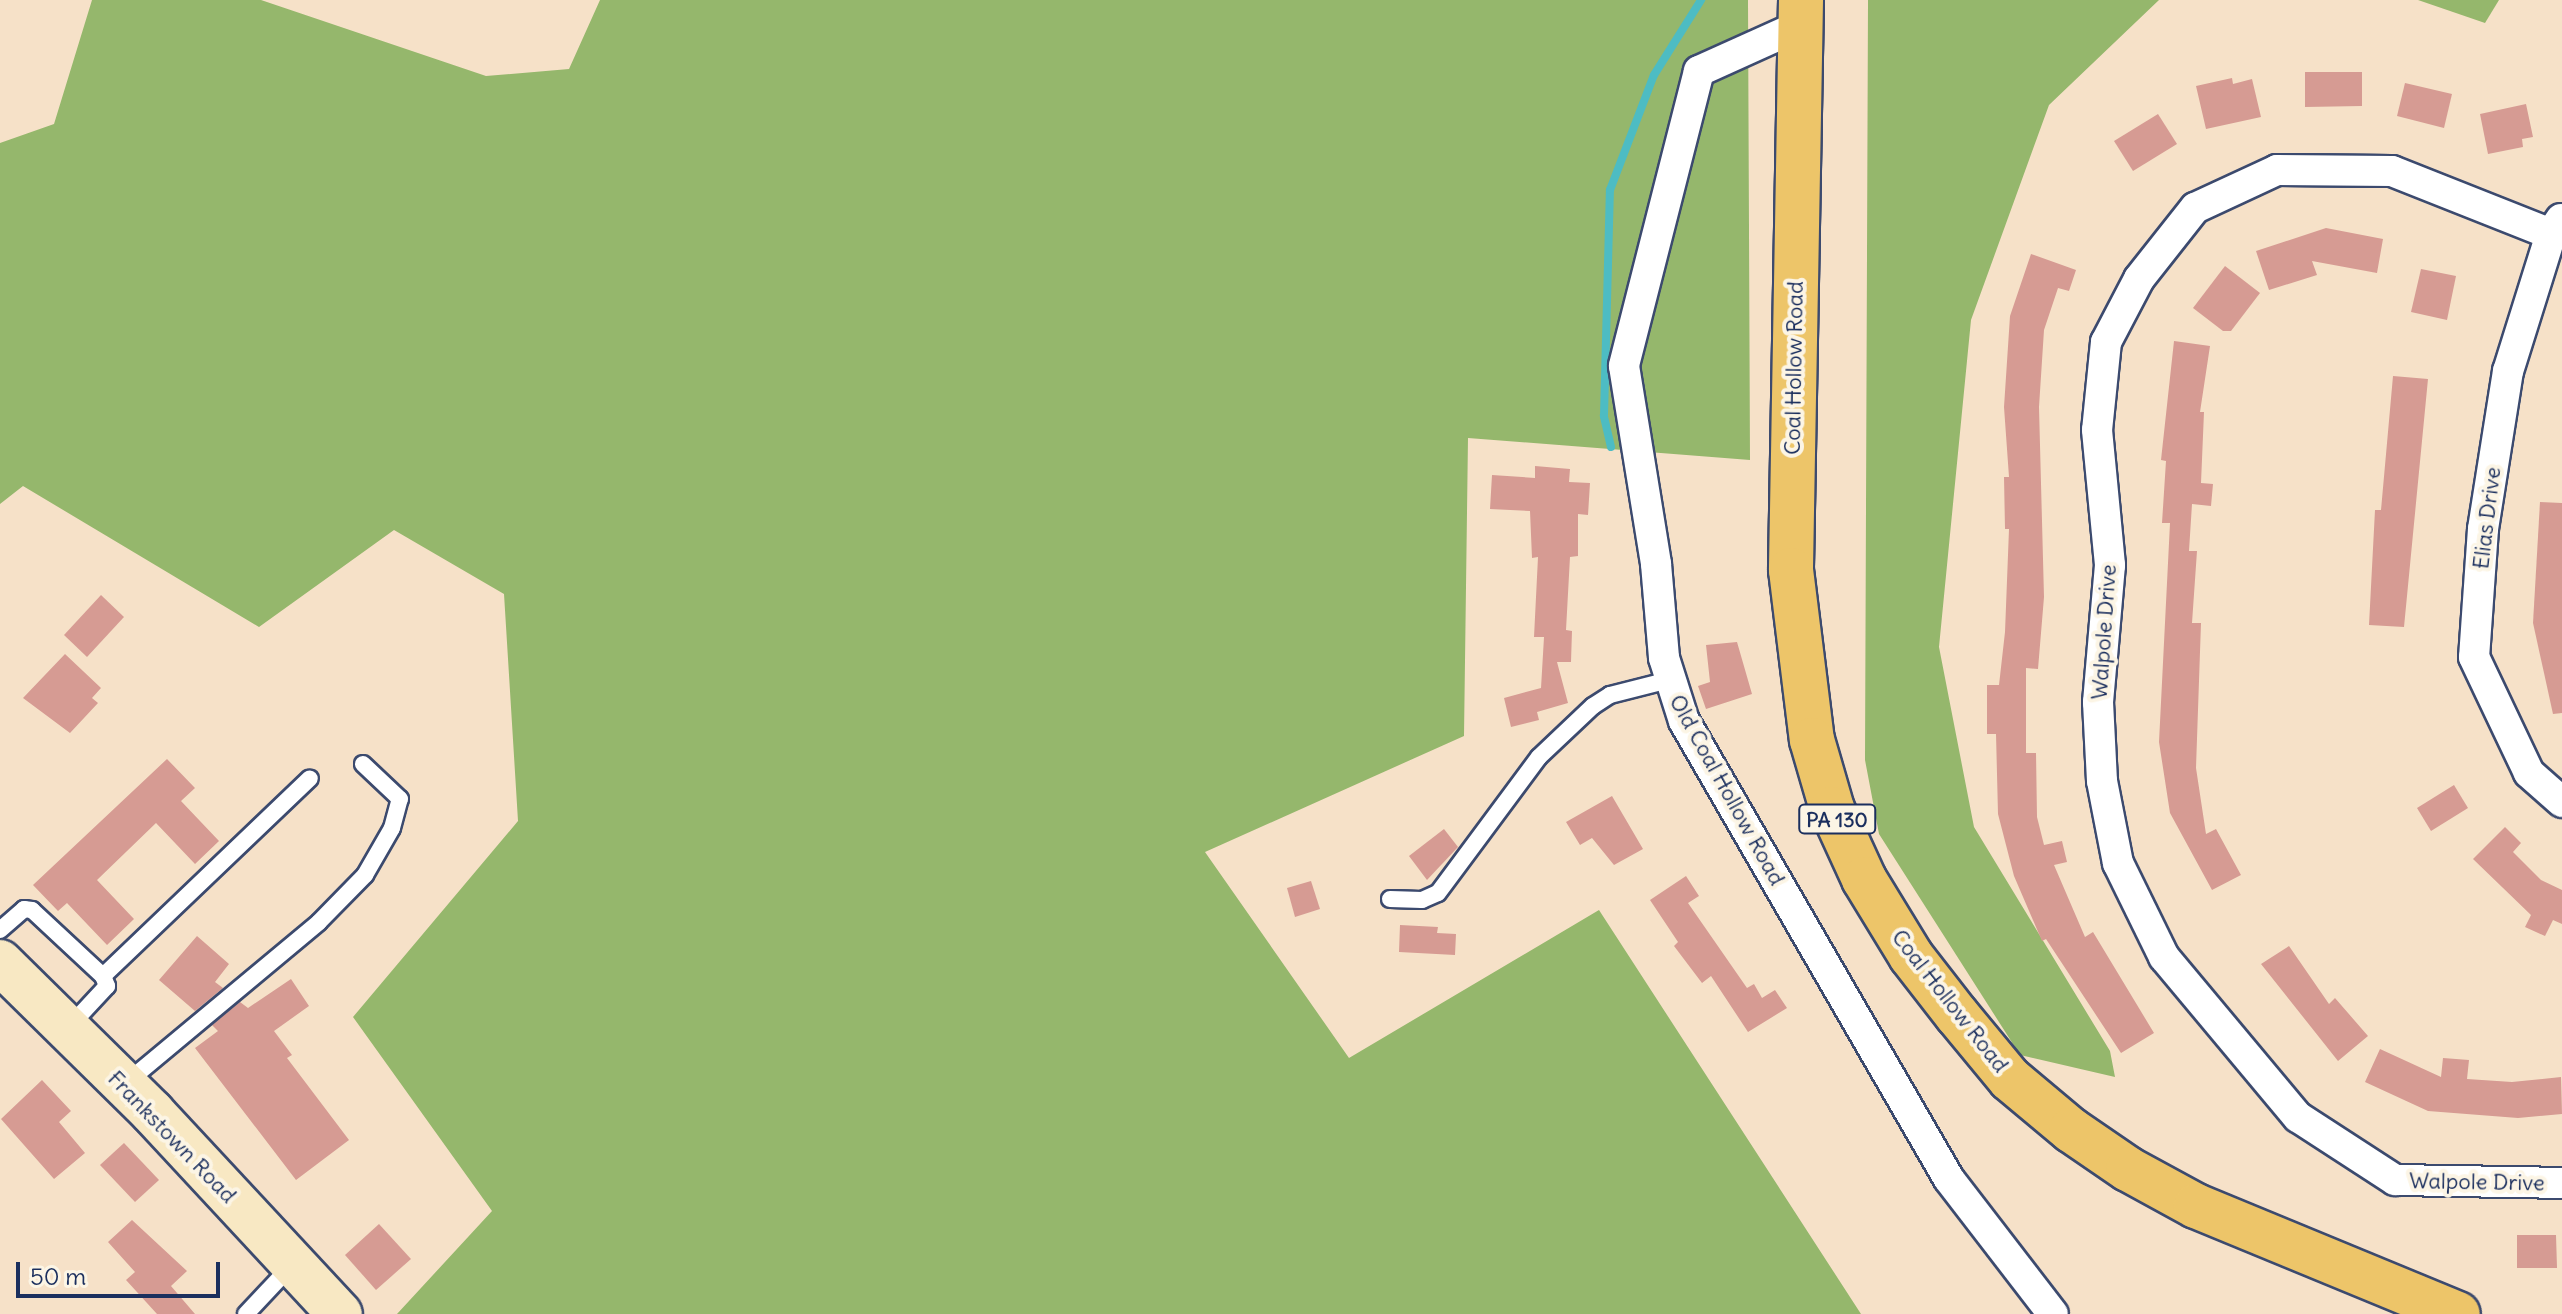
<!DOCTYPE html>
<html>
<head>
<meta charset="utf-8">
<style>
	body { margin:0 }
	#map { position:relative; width:2562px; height:1314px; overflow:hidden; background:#f6e1c8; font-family:Delius,sans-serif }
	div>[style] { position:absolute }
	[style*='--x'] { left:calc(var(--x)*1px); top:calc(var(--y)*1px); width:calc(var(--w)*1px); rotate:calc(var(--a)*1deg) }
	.forest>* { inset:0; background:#95b76c }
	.stream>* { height:8px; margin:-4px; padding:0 4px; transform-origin:4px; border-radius:4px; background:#4dbcc3 }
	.building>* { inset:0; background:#d69b93 }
	.roads { filter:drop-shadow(2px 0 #3c4a6e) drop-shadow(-2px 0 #3c4a6e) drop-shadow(0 2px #3c4a6e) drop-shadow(0 -2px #3c4a6e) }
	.lane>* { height:16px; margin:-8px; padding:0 8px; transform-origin:8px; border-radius:8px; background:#fff }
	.street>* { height:30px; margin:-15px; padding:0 15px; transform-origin:15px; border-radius:15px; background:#fff }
	.secondary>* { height:44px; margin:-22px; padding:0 22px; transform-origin:22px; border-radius:22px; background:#f8e8c3 }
	.primary>* { height:44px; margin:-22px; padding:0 22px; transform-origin:22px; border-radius:22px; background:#edc569 }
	span { translate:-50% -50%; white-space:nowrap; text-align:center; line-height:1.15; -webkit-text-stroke:8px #fcf5e5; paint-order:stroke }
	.shield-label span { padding:2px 6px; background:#fcf5e5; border:2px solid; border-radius:6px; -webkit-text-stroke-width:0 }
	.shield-label { font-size:20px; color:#1b2f5e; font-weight:700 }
	.street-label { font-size:22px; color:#1b2f5e }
	.scale { position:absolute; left:16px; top:1262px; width:204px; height:36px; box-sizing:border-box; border:4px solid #1b2f5e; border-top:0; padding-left:10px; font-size:24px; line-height:28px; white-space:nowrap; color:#1b2f5e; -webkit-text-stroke:6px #fcf5e5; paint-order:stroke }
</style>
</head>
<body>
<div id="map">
	<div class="forest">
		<i style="clip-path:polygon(92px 0,261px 0,486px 76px,569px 69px,600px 0,1748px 0,1750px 460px,1468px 438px,1464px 736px,1205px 852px,1349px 1058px,1599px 910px,1861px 1314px,397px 1314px,492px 1211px,353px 1017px,518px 821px,504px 594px,394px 530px,259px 627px,23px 486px,0 504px,0 143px,54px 124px)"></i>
		<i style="clip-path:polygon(1868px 0,2159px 0,2049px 105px,1971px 320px,1939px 647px,1974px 827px,2110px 1051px,2115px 1077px,2020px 1055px,1879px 834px,1865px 760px)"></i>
		<i style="clip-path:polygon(2418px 0,2499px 0,2485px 23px)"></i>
	</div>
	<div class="stream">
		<i style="--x:1611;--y:447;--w:32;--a:-103"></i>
		<i style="--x:1604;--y:416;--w:226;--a:-88.5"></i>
		<i style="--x:1610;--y:190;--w:123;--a:-69.1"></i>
		<i style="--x:1654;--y:75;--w:89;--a:-57.9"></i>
	</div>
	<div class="building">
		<i style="clip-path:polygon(2305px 72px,2362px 72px,2362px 106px,2305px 107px)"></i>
		<i style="clip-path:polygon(2232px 78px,2233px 84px,2252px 79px,2261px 117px,2206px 129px,2196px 86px)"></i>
		<i style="clip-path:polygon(2405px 83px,2452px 94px,2444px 128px,2397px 116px)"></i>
		<i style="clip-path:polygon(2526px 104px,2533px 137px,2522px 139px,2523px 147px,2488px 154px,2480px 114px)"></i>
		<i style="clip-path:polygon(2158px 114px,2177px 144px,2133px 171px,2114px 141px)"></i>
		<i style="clip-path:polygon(2326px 228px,2383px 239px,2377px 273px,2312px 261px,2317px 275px,2269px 290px,2256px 251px)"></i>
		<i style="clip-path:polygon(2031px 254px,2076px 270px,2069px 291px,2058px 288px,2044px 330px,2039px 407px,2044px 597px,2038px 669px,2026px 668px,2026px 753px,2036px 753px,2037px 817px,2044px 845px,2062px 841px,2067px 862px,2054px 865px,2085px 937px,2093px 932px,2154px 1033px,2121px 1053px,2046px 939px,2042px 941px,2014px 876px,1998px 814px,1996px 734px,1987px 734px,1987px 685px,1999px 685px,2005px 632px,2009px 529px,2005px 529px,2004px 477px,2009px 477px,2004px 407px,2010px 316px)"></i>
		<i style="clip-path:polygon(2225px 266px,2260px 293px,2231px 331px,2223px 331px,2193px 308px)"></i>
		<i style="clip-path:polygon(2421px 269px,2456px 276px,2447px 320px,2411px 312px)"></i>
		<i style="clip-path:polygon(2174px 341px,2210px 346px,2200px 412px,2204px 412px,2201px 483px,2213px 484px,2211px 506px,2192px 504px,2189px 551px,2197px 551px,2192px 623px,2201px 623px,2196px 768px,2206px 834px,2216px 829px,2241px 875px,2212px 890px,2170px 813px,2159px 742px,2170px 523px,2162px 523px,2166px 461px,2161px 460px)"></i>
		<i style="clip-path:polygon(2393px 376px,2428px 379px,2404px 627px,2369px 625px,2375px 510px,2381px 510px)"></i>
		<i style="clip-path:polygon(1535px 466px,1570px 469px,1569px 482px,1590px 483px,1588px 515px,1578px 514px,1578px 556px,1570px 557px,1566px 630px,1572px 631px,1571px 662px,1557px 662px,1568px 703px,1537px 712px,1539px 720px,1511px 727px,1504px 698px,1541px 688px,1544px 637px,1534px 637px,1538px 557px,1532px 558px,1530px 511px,1490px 509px,1492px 475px,1535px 478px)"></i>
		<i style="clip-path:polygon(2540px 502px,2562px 503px,2562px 713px,2553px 714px,2533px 623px)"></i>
		<i style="clip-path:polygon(101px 595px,124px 617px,87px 657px,64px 635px)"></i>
		<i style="clip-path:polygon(1737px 642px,1752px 694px,1706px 709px,1698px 686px,1710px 682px,1706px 645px)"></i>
		<i style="clip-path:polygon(65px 654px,101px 688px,92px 698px,98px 703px,70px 733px,23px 698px)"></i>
		<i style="clip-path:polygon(167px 759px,195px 788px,181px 801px,219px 841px,195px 864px,156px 823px,97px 880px,134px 919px,107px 945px,67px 903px,58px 911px,33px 885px)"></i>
		<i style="clip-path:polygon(2454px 785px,2468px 808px,2431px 831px,2417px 808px)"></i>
		<i style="clip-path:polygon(1612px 796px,1643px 849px,1614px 865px,1592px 838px,1580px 845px,1566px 822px)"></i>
		<i style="clip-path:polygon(2505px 827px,2521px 843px,2513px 852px,2541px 880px,2562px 890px,2562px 924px,2553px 920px,2545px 936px,2525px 927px,2531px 915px,2473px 859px)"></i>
		<i style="clip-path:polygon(1444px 829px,1458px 847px,1427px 880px,1409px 856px)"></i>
		<i style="clip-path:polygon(1686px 876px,1699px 896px,1688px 903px,1747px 988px,1754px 984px,1762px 998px,1775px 990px,1787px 1008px,1748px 1032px,1711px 976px,1702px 983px,1674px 946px,1678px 942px,1650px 900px)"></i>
		<i style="clip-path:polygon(1311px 881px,1320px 909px,1295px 917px,1287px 888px)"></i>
		<i style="clip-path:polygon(1400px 925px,1438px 927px,1437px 933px,1456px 934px,1455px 955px,1399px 952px)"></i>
		<i style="clip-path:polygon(197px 936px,229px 964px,215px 982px,223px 988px,195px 1011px,159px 980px)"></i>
		<i style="clip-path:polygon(2289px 946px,2329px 1004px,2335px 998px,2368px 1036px,2338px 1061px,2261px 964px)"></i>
		<i style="clip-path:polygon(291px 979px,309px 1006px,274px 1031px,292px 1055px,287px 1058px,349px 1140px,296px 1180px,195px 1048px,218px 1031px,212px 1025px,240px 1002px,248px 1008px)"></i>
		<i style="clip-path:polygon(2380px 1049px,2441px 1077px,2443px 1058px,2469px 1060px,2467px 1079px,2512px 1082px,2561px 1077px,2562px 1114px,2518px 1118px,2428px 1111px,2365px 1082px)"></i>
		<i style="clip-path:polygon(42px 1080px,71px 1111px,59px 1122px,85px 1153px,54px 1179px,1px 1119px)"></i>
		<i style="clip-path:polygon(124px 1143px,159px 1180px,135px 1202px,100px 1165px)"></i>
		<i style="clip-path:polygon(132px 1220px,187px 1271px,171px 1286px,195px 1314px,157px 1314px,126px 1280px,135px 1272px,108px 1242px)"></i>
		<i style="clip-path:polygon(379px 1224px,411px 1259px,376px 1290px,345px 1255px)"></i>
		<i style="clip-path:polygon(2517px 1235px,2556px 1235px,2557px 1268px,2517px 1268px)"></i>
	</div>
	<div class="roads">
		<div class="lane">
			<i style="--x:1390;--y:899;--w:32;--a:2"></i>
			<i style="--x:1422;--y:900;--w:17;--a:-24"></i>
			<i style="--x:1438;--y:893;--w:169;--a:-53.4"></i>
			<i style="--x:1539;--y:757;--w:74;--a:-43.4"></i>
			<i style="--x:1593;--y:706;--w:20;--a:-33"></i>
			<i style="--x:1610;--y:695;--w:61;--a:-14.3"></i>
			<i style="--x:0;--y:930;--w:32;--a:-41"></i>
			<i style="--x:24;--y:909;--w:8;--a:7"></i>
			<i style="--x:32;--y:910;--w:97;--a:42.9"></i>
			<i style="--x:103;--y:976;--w:11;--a:68"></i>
			<i style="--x:107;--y:986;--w:57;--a:132.9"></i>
			<i style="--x:103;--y:976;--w:286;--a:-43.7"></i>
			<i style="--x:126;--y:1083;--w:251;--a:-39.8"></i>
			<i style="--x:319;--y:922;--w:66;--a:-45.6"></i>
			<i style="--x:365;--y:875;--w:54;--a:-60.1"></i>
			<i style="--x:392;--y:828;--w:30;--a:-75"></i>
			<i style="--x:400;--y:799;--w:51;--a:-136.6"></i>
			<i style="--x:246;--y:1314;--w:67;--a:-46.8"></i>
		</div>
		<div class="street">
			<i style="--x:1801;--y:25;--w:112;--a:155.7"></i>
			<i style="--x:1699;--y:71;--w:304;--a:104.3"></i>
			<i style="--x:1624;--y:366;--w:201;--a:80.8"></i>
			<i style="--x:1656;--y:564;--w:94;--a:85.1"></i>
			<i style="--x:1664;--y:658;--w:66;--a:72.4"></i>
			<i style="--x:1684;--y:721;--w:529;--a:59.95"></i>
			<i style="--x:1949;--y:1179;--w:170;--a:52.4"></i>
			<i style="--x:2561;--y:219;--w:18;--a:124"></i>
			<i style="--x:2551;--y:234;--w:144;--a:107.4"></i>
			<i style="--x:2508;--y:371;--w:160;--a:99"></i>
			<i style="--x:2483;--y:529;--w:128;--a:94"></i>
			<i style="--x:2474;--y:657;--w:128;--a:64.6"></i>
			<i style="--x:2529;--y:773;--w:44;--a:41.3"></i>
			<i style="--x:2551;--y:234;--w:171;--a:-158.4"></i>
			<i style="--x:2392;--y:171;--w:115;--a:-179.5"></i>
			<i style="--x:2277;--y:170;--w:90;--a:155.1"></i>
			<i style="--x:2195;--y:208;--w:90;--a:128.3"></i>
			<i style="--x:2139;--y:279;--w:71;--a:117.6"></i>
			<i style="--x:2106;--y:342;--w:88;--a:95.8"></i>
			<i style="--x:2097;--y:430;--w:136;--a:84.5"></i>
			<i style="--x:2110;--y:565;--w:138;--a:95"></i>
			<i style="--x:2098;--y:702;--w:79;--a:87.1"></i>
			<i style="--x:2102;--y:781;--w:84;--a:79"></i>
			<i style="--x:2118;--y:863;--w:105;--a:63.9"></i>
			<i style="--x:2164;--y:957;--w:209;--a:50.1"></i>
			<i style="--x:2298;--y:1117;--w:116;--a:33"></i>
			<i style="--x:2395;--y:1180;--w:167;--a:1"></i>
		</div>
		<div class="secondary">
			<i style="--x:0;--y:962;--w:214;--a:44.6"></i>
			<i style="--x:152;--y:1112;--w:276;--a:47.1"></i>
		</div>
		<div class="primary">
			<i style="--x:1801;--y:0;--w:570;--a:91.01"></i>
			<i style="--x:1791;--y:570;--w:171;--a:83"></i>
			<i style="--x:1812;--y:740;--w:72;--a:73.8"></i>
			<i style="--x:1832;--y:809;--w:77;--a:65.4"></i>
			<i style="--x:1864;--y:879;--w:90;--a:58.6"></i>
			<i style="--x:1911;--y:956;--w:75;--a:52.1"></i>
			<i style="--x:1957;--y:1015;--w:83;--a:50.4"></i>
			<i style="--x:2010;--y:1079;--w:80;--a:39.9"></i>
			<i style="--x:2071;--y:1130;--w:69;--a:34.4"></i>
			<i style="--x:2128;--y:1169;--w:77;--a:28.6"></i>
			<i style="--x:2196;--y:1206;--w:283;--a:22.4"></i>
		</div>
	</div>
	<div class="shield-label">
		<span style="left:1837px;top:819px">PA 130</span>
	</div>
	<div class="street-label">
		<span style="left:1794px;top:368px;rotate:-89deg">Coal Hollow Road</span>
		<span style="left:2487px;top:518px;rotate:-83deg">Elias Drive</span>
		<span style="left:2104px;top:632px;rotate:-86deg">Walpole Drive</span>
		<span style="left:1727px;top:790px;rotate:61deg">Old Coal Hollow Road</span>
		<span style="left:1950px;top:1001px;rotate:52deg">Coal Hollow Road</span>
		<span style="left:172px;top:1137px;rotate:46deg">Frankstown Road</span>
		<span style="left:2477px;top:1182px;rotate:1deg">Walpole Drive</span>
	</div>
	<div class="scale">50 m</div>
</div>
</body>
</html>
